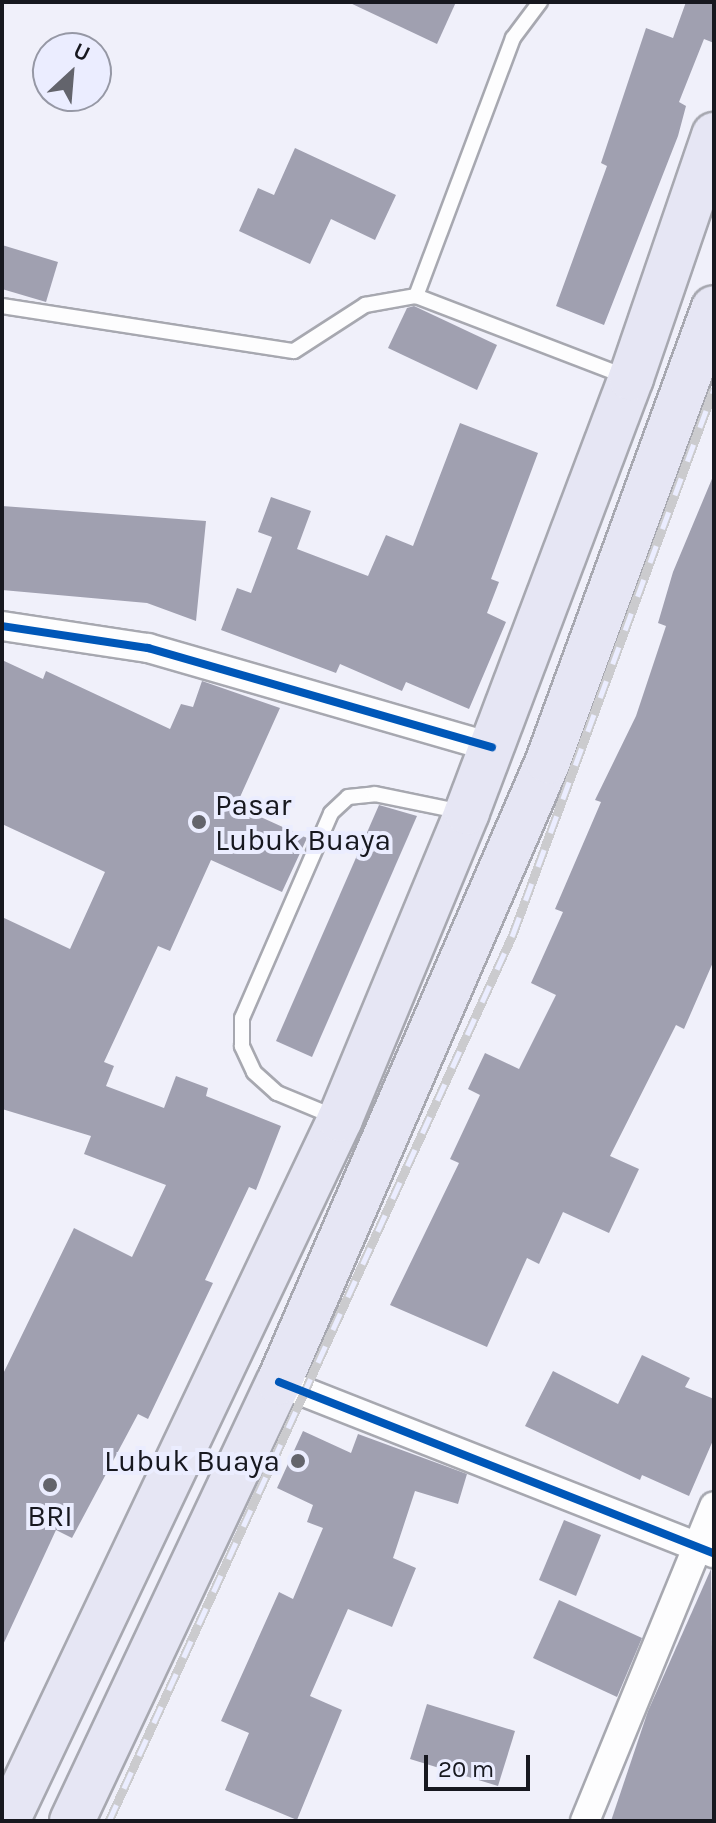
<!DOCTYPE html>
<html>
<head>
<meta charset="utf-8">
<style>
	body { margin:0 }
	#map { position:relative; width:716px; height:1823px; overflow:hidden; background:#f0f0fa; font-family:Karla,sans-serif }
	div>[style] { position:absolute }
	[style*='--x'] { left:calc(var(--x)*1px); top:calc(var(--y)*1px); width:calc(var(--w)*1px); rotate:calc(var(--a)*1deg) }
	.building>* { inset:0; background:#a0a0b0 }
	.roads { filter:drop-shadow(2px 0 #a7a8b0) drop-shadow(-2px 0 #a7a8b0) drop-shadow(0 2px #a7a8b0) drop-shadow(0 -2px #a7a8b0) }
	.service>* { height:14px; margin:-7px; padding:0 7px; transform-origin:7px; border-radius:7px; background:#fdfdfe }
	.minor>* { height:28px; margin:-14px; padding:0 14px; transform-origin:14px; border-radius:14px; background:#fdfdfe }
	.trunk>* { height:44px; margin:-22px; padding:0 22px; transform-origin:22px; border-radius:22px; background:#e6e6f4 }
	.rail>* { height:9px; margin-top:-4.5px; transform-origin:0; background:repeating-linear-gradient(90deg,#ebedff 0 18px,#cbcbce 0 36px); box-sizing:border-box; border-block:2px solid #cbcbce }
	.cycleway>* { height:8px; margin:-4px; padding:0 4px; transform-origin:4px; border-radius:4px; background:#0057b8 }
	.dots>* { width:22px; height:22px; translate:-50% -50%; box-sizing:border-box; border:4px solid #ebedff; border-radius:50% }
	span { translate:-50% -50%; white-space:nowrap; text-align:center; line-height:1.15; -webkit-text-stroke:8px #ebedff; paint-order:stroke }
	.poi-label { font-size:30px; color:#17181f }
	.left { translate:0 -50%; text-align:left }
	.right { translate:-100% -50%; text-align:right }
	.frame { position:absolute; inset:0; border:4px solid #17181f; pointer-events:none }
	.north { position:absolute; left:32px; top:32px; width:80px; height:80px; box-sizing:border-box; background:#ebedff; border:2px solid #9698a5; border-radius:50%; rotate:26deg; font-size:22px; font-weight:700; line-height:32px; text-align:center; color:#17181f }
	.north::after { content:''; display:block; margin:auto; width:28px; height:36px; background:#63646c; clip-path:polygon(50% 0,100% 100%,50% 72%,0 100%) }
	.scale { position:absolute; left:424px; top:1755px; width:106px; height:36px; box-sizing:border-box; border:4px solid #17181f; border-top:0; padding-left:10px; font-size:24px; line-height:28px; white-space:nowrap; color:#17181f; -webkit-text-stroke:6px #ebedff; paint-order:stroke }
</style>
</head>
<body>
<div id="map">
	<div class="building">
		<i style="clip-path:polygon(348px 2px,456px 2px,437px 44px)"></i>
		<i style="clip-path:polygon(686px 2px,714px 2px,714px 43px,704px 39px,679px 102px,686px 106px,678px 136px,604px 325px,556px 306px,607px 166px,601px 163px,646px 28px,673px 38px)"></i>
		<i style="clip-path:polygon(295px 148px,396px 195px,375px 240px,331px 219px,310px 264px,239px 231px,258px 188px,274px 195px)"></i>
		<i style="clip-path:polygon(2px 245px,58px 262px,46px 302px,2px 289px)"></i>
		<i style="clip-path:polygon(414px 306px,497px 345px,477px 390px,388px 348px,407px 308px)"></i>
		<i style="clip-path:polygon(460px 423px,538px 453px,491px 579px,499px 582px,487px 613px,506px 622px,469px 709px,406px 682px,402px 691px,340px 664px,336px 673px,221px 630px,237px 588px,251px 593px,272px 537px,258px 532px,271px 497px,311px 511px,297px 549px,368px 576px,386px 535px,413px 546px)"></i>
		<i style="clip-path:polygon(714px 474px,714px 960px,684px 1029px,676px 1025px,610px 1156px,639px 1169px,609px 1233px,563px 1212px,539px 1264px,527px 1258px,487px 1347px,390px 1305px,459px 1163px,450px 1159px,480px 1095px,468px 1089px,485px 1053px,519px 1069px,556px 995px,531px 983px,563px 912px,555px 909px,601px 802px,595px 800px,636px 716px,666px 626px,658px 623px,673px 572px)"></i>
		<i style="clip-path:polygon(2px 506px,206px 521px,196px 621px,147px 603px,2px 590px)"></i>
		<i style="clip-path:polygon(2px 660px,43px 679px,46px 671px,170px 729px,181px 704px,193px 707px,202px 681px,280px 708px,236px 806px,307px 838px,282px 892px,211px 860px,170px 951px,158px 946px,104px 1062px,114px 1066px,106px 1086px,164px 1108px,176px 1076px,208px 1088px,206px 1096px,281px 1126px,256px 1190px,249px 1187px,205px 1280px,213px 1283px,148px 1419px,138px 1414px,72px 1538px,56px 1530px,2px 1647px,2px 1376px,74px 1228px,132px 1257px,166px 1185px,84px 1154px,91px 1136px,2px 1109px,2px 917px,70px 949px,105px 872px,2px 824px)"></i>
		<i style="clip-path:polygon(379px 805px,417px 816px,312px 1057px,276px 1041px)"></i>
		<i style="clip-path:polygon(642px 1355px,690px 1378px,685px 1387px,714px 1399px,714px 1438px,689px 1496px,642px 1475px,640px 1480px,525px 1426px,553px 1371px,618px 1404px)"></i>
		<i style="clip-path:polygon(303px 1431px,351px 1453px,358px 1434px,467px 1474px,458px 1504px,415px 1491px,393px 1558px,416px 1568px,392px 1627px,348px 1609px,310px 1696px,342px 1710px,297px 1820px,225px 1790px,249px 1733px,221px 1721px,279px 1592px,293px 1599px,323px 1528px,307px 1522px,313px 1505px,277px 1488px)"></i>
		<i style="clip-path:polygon(564px 1520px,601px 1535px,576px 1596px,539px 1580px)"></i>
		<i style="clip-path:polygon(711px 1569px,714px 1821px,611px 1821px,648px 1711px)"></i>
		<i style="clip-path:polygon(559px 1600px,642px 1638px,617px 1697px,533px 1658px)"></i>
		<i style="clip-path:polygon(427px 1704px,515px 1731px,498px 1786px,410px 1759px)"></i>
	</div>
	<div class="roads">
		<div class="service">
			<i style="--x:540;--y:2;--w:45;--a:126.9"></i>
			<i style="--x:513;--y:38;--w:276;--a:110.6"></i>
			<i style="--x:416;--y:296;--w:226;--a:21"></i>
			<i style="--x:2;--y:306;--w:295;--a:8.8"></i>
			<i style="--x:294;--y:351;--w:85;--a:-32.9"></i>
			<i style="--x:365;--y:305;--w:52;--a:-10"></i>
			<i style="--x:335;--y:1117;--w:63;--a:-157.5"></i>
			<i style="--x:277;--y:1093;--w:31;--a:-138"></i>
			<i style="--x:254;--y:1072;--w:29;--a:-115"></i>
			<i style="--x:242;--y:1046;--w:28;--a:-90"></i>
			<i style="--x:242;--y:1018;--w:223;--a:-66.5"></i>
			<i style="--x:331;--y:813;--w:23;--a:-43"></i>
			<i style="--x:348;--y:797;--w:27;--a:-6"></i>
			<i style="--x:375;--y:794;--w:90;--a:11.6"></i>
		</div>
		<div class="minor">
			<i style="--x:2;--y:626;--w:148;--a:8.6"></i>
			<i style="--x:148;--y:648;--w:358;--a:16.1"></i>
			<i style="--x:279;--y:1382;--w:467;--a:21.5"></i>
			<i style="--x:585;--y:1821;--w:340;--a:-67.7"></i>
		</div>
		<div class="trunk">
			<i style="--x:7;--y:1821;--w:777;--a:-64.62"></i>
			<i style="--x:340;--y:1119;--w:332;--a:-67.5"></i>
			<i style="--x:467;--y:812;--w:464;--a:-69.3"></i>
			<i style="--x:631;--y:378;--w:257;--a:-71.1"></i>
			<i style="--x:72;--y:1821;--w:485;--a:-64.8"></i>
			<i style="--x:279;--y:1382;--w:677;--a:-66.58"></i>
			<i style="--x:548;--y:761;--w:482;--a:-69.9"></i>
		</div>
	</div>
	<div class="rail">
		<i style="--x:109;--y:1821;--w:975;--a:-65.51"></i>
		<i style="--x:513;--y:934;--w:581;--a:-69.76"></i>
	</div>
	<div class="cycleway">
		<i style="--x:2;--y:626;--w:148;--a:8.6"></i>
		<i style="--x:148;--y:648;--w:358;--a:16.1"></i>
		<i style="--x:279;--y:1382;--w:467;--a:21.5"></i>
	</div>
	<div class="dots">
		<i style="left:199px;top:822px;background:#63646c"></i>
		<i style="left:298px;top:1461px;background:#63646c"></i>
		<i style="left:50px;top:1485px;background:#63646c"></i>
	</div>
	<div class="poi-label">
		<span class="left" style="left:215px;top:822px">Pasar<br>Lubuk Buaya</span>
		<span class="right" style="left:280px;top:1461px">Lubuk Buaya</span>
		<span style="left:50px;top:1516px">BRI</span>
	</div>
	<div class="frame"></div>
	<div class="north">U</div>
	<div class="scale">20 m</div>
</div>
</body>
</html>
